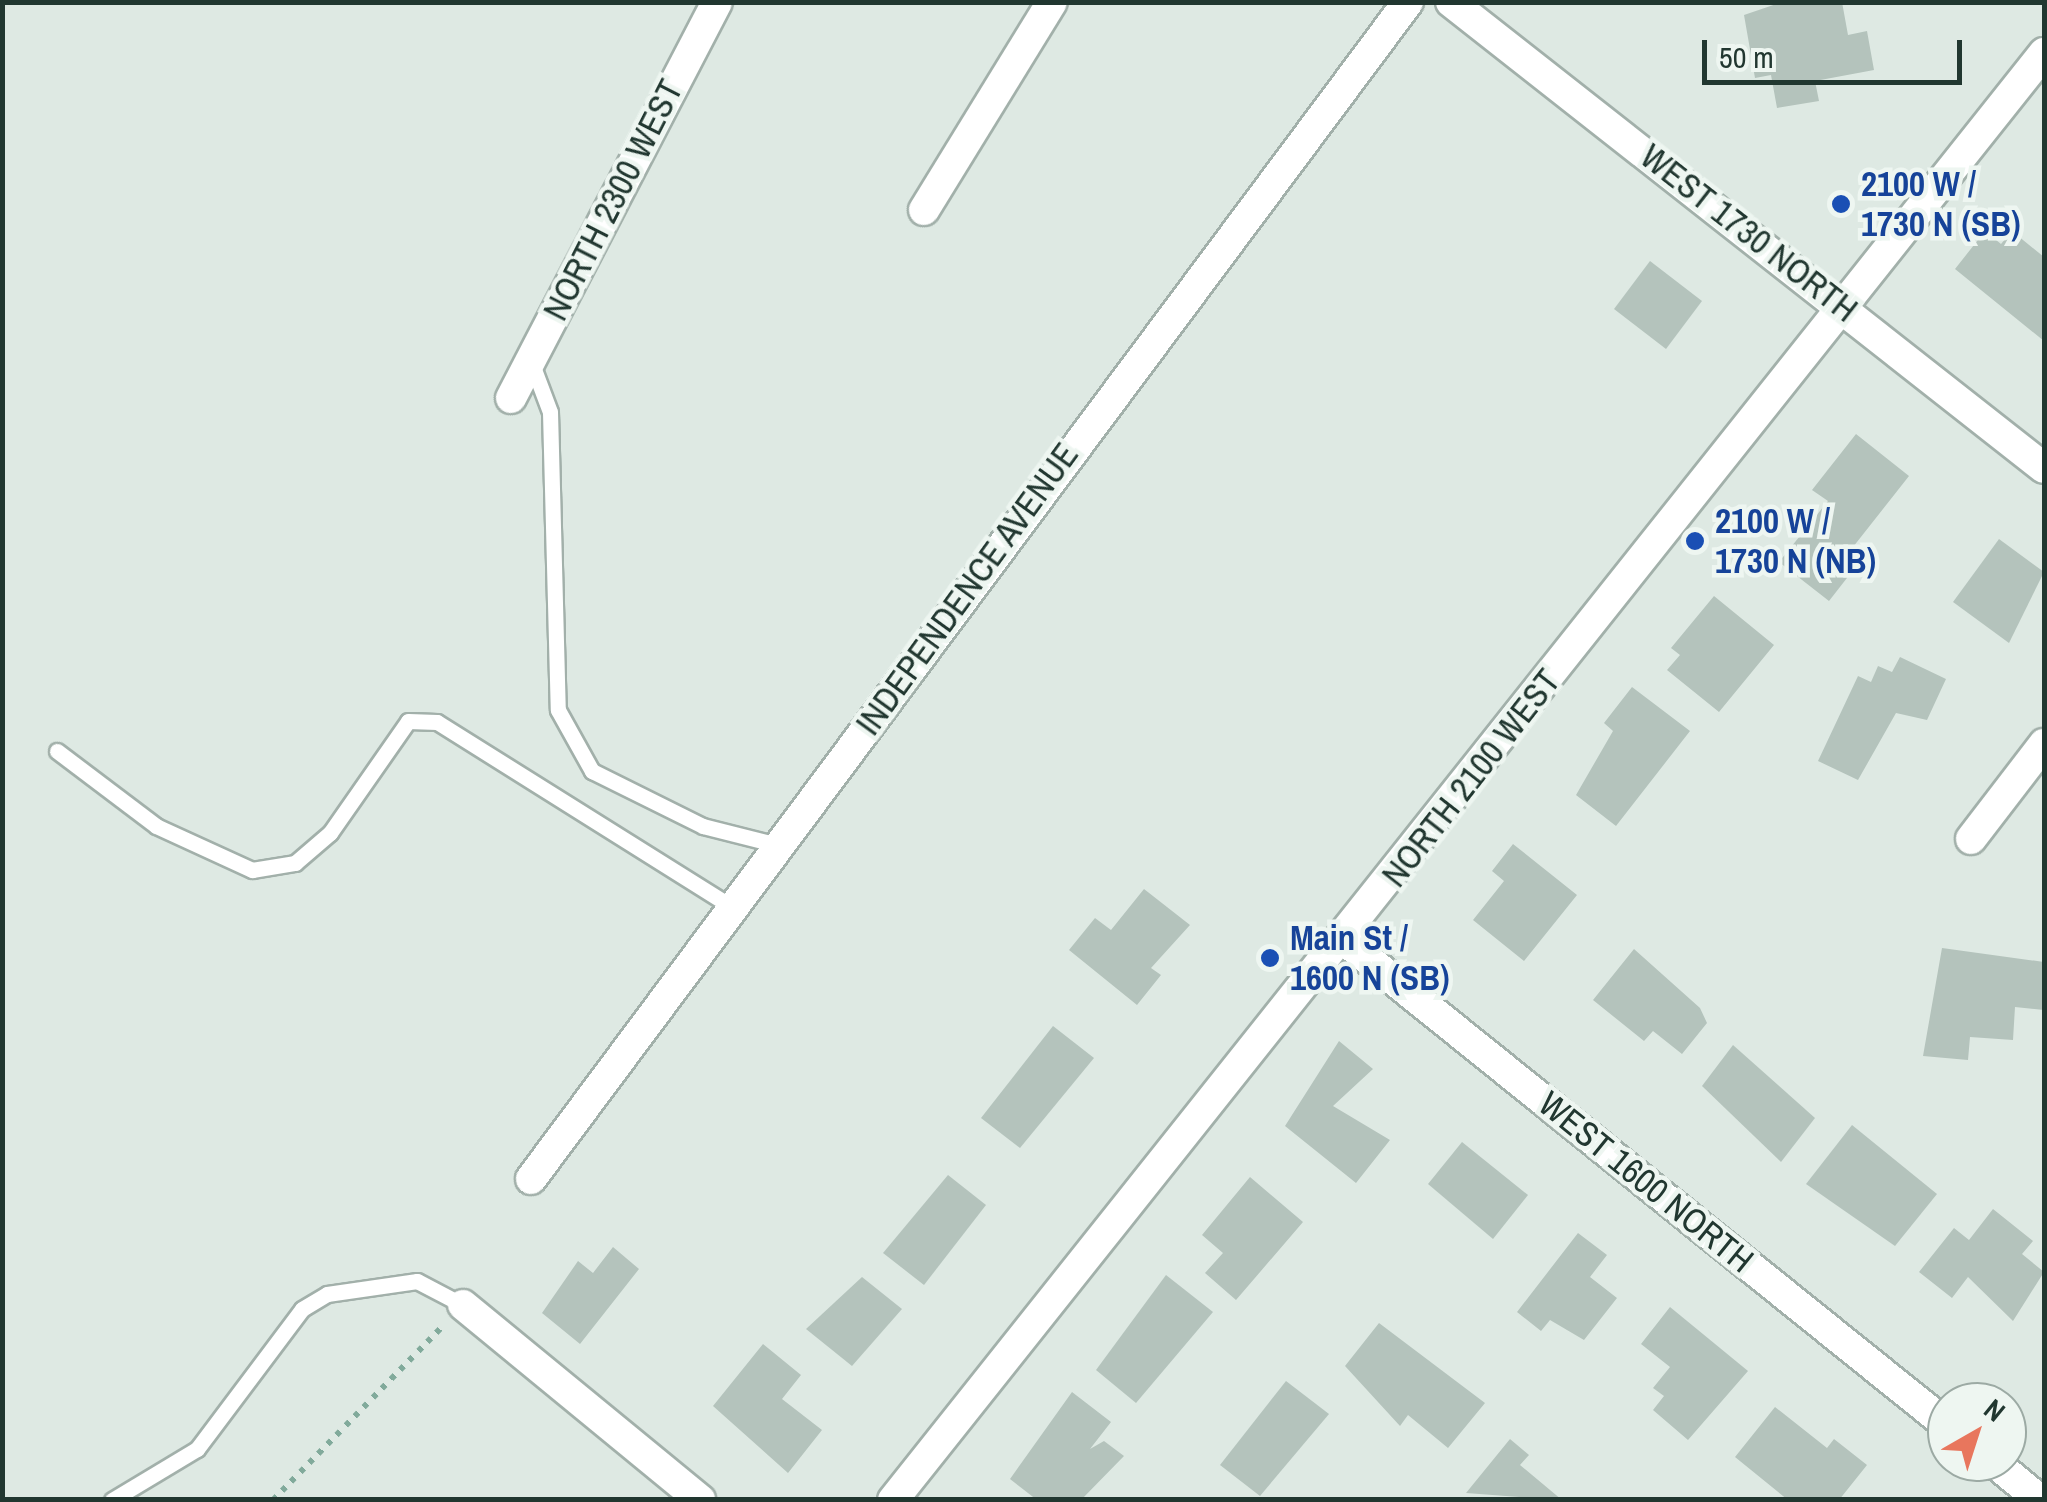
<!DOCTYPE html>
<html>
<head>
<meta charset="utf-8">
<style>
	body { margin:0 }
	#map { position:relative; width:2047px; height:1502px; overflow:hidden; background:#dee9e3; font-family:"Archivo Narrow",sans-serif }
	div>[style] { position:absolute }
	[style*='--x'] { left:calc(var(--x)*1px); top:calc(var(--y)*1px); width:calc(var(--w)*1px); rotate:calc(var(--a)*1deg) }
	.building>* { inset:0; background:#b4c3bc }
	.path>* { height:6px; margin-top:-3px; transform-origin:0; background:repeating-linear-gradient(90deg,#81aa9b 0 5px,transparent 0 13px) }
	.roads { filter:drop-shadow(2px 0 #a2b0aa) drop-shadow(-2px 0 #a2b0aa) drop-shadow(0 2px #a2b0aa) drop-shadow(0 -2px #a2b0aa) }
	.lane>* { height:15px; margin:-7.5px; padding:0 7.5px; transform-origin:7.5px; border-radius:7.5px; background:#fff }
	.street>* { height:30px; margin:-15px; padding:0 15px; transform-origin:15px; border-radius:15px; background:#fff }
	.secondary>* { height:30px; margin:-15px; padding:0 15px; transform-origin:15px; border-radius:15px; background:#fff }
	.dots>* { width:28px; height:28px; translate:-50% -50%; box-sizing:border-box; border:5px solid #eef6f1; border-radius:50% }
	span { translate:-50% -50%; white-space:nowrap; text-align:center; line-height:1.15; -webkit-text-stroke:9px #eef6f1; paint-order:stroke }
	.transit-label { font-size:35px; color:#164399; font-weight:700 }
	.left { translate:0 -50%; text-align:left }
	.street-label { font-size:35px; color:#213730 }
	.frame { position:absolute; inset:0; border:5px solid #213730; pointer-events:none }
	.north { position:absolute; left:1927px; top:1382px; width:100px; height:100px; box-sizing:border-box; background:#eef6f1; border:2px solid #9caaa4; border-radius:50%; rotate:39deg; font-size:28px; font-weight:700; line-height:40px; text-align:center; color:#213730 }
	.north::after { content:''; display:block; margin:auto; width:35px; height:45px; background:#e8765d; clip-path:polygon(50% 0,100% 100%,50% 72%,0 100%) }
	.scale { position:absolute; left:1702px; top:40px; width:260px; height:45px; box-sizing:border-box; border:5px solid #213730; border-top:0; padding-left:12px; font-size:30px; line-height:35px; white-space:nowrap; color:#213730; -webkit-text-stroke:8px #eef6f1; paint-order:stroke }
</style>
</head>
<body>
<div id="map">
	<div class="building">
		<i style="clip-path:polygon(1782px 2px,1842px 2px,1848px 35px,1867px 31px,1874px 70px,1815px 81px,1819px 101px,1777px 108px,1771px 75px,1755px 78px,1744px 15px)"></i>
		<i style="clip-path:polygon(1985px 231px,2001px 244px,2012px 231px,2044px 257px,2044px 341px,1955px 269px)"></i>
		<i style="clip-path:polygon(1650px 261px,1702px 301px,1666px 349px,1614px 309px)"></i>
		<i style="clip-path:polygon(1856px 434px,1909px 476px,1842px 561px,1854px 569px,1829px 601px,1779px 562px,1828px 501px,1812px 490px)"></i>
		<i style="clip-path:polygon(1999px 539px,2044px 572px,2009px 643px,1953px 602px)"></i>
		<i style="clip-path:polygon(1714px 596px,1774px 645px,1719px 712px,1667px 670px,1680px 655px,1671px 648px)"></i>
		<i style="clip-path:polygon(1900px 657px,1946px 679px,1927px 720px,1896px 713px,1858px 780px,1818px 761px,1858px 676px,1871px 682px,1878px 666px,1892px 672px)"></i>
		<i style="clip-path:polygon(1632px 687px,1690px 731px,1616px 826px,1576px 795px,1613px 731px,1604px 723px)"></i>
		<i style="clip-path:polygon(1513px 844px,1577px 895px,1524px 961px,1473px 920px,1504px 881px,1492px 871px)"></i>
		<i style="clip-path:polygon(1144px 889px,1190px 925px,1151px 968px,1161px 975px,1137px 1005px,1069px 950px,1095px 918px,1111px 930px)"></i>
		<i style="clip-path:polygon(1942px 948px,2044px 962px,2044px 1010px,2015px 1007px,2013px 1040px,1970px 1037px,1968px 1060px,1923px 1056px)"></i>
		<i style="clip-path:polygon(1634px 949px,1700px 1008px,1707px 1023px,1682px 1054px,1653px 1031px,1644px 1041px,1593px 1000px)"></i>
		<i style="clip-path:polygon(1053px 1026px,1094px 1058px,1020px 1148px,981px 1118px)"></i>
		<i style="clip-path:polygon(1339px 1041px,1373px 1069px,1333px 1106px,1390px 1140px,1356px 1183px,1285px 1126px)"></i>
		<i style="clip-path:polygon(1733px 1045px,1815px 1118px,1781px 1162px,1702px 1086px)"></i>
		<i style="clip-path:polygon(1852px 1125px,1937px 1194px,1895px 1246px,1806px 1184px)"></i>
		<i style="clip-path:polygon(1462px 1142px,1528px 1195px,1493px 1239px,1428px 1184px)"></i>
		<i style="clip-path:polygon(948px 1175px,986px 1205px,924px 1285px,883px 1253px)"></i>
		<i style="clip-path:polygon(1250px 1177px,1303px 1222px,1236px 1300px,1205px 1273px,1223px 1253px,1202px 1235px)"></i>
		<i style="clip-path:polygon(1993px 1209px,2033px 1241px,2022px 1254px,2044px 1272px,2013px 1321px,1968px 1277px,1952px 1298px,1919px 1272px,1954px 1228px,1969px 1240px)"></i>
		<i style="clip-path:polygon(1578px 1233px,1607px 1255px,1590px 1277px,1617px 1298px,1584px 1340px,1550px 1320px,1541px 1331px,1517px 1312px)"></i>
		<i style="clip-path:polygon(613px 1247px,639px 1269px,580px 1344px,542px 1313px,578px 1261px,593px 1273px)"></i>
		<i style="clip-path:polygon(1166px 1275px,1213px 1312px,1136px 1403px,1096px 1370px)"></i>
		<i style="clip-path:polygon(862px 1277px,902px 1309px,852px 1366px,806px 1329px)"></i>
		<i style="clip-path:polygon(1670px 1307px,1748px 1371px,1688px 1440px,1653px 1410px,1664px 1396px,1653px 1388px,1670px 1367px,1641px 1344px)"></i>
		<i style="clip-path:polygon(1379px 1323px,1485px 1403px,1448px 1448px,1408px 1415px,1400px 1426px,1345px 1366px)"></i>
		<i style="clip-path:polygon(763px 1344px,801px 1375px,782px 1399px,822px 1430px,788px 1473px,713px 1406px)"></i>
		<i style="clip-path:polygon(1286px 1381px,1329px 1414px,1260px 1496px,1220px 1465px)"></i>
		<i style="clip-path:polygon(1072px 1392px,1111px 1422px,1090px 1449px,1104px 1441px,1124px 1456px,1081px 1500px,1037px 1500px,1010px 1479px)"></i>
		<i style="clip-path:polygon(1775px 1407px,1827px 1448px,1834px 1439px,1867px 1465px,1839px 1500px,1788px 1500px,1735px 1457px)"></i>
		<i style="clip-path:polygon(1510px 1439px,1529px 1455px,1520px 1465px,1562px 1500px,1466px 1493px)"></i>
	</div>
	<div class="path">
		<i style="--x:273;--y:1500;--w:243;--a:-45.7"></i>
	</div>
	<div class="roads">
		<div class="lane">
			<i style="--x:532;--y:364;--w:51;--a:69.4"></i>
			<i style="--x:550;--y:412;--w:298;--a:88.5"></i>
			<i style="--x:558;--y:710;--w:70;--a:60.9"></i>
			<i style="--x:592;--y:771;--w:124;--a:26.4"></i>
			<i style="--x:703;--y:826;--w:77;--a:14.2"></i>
			<i style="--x:57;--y:751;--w:124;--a:37.1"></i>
			<i style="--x:156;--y:826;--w:106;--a:24.6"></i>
			<i style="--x:252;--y:870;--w:44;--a:-9.2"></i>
			<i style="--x:295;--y:863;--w:46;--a:-40.6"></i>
			<i style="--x:330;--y:833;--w:136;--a:-55.1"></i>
			<i style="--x:408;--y:721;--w:29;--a:2"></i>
			<i style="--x:437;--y:722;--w:348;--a:32.1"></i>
			<i style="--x:112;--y:1500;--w:99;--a:-31"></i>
			<i style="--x:197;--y:1449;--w:175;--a:-53.1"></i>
			<i style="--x:302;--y:1309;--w:29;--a:-31"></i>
			<i style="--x:327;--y:1294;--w:91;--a:-8.2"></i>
			<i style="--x:417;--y:1281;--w:52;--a:27.6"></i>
		</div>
		<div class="street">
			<i style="--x:924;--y:210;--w:244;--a:-58.4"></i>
			<i style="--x:511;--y:398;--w:446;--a:-62.5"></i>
			<i style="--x:1971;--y:839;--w:120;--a:-52.5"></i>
			<i style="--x:1344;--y:940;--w:774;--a:38.81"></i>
			<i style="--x:531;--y:1179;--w:1468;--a:-53.31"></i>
			<i style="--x:463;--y:1305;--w:307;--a:39.4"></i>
			<i style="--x:1994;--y:1462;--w:60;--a:39.6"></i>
		</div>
		<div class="secondary">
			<i style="--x:1451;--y:2;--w:754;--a:38.16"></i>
			<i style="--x:893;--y:1500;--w:1849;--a:-51.5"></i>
		</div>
	</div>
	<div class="dots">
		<i style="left:1841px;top:204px;background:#1a4fb4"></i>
		<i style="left:1695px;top:541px;background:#1a4fb4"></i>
		<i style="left:1270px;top:958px;background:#1a4fb4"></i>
	</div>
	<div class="transit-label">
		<span class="left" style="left:1861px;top:204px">2100 W /<br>1730 N (SB)</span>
		<span class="left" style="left:1715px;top:541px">2100 W /<br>1730 N (NB)</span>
		<span class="left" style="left:1290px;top:958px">Main St /<br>1600 N (SB)</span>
	</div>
	<div class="street-label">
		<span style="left:613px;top:200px;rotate:-63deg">NORTH 2300 WEST</span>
		<span style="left:1749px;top:233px;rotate:38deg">WEST 1730 NORTH</span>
		<span style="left:967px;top:589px;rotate:-54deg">INDEPENDENCE AVENUE</span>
		<span style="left:1471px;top:778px;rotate:-52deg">NORTH 2100 WEST</span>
		<span style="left:1646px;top:1182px;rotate:39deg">WEST 1600 NORTH</span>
	</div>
	<div class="frame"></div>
	<div class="north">N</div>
	<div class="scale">50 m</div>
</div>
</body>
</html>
